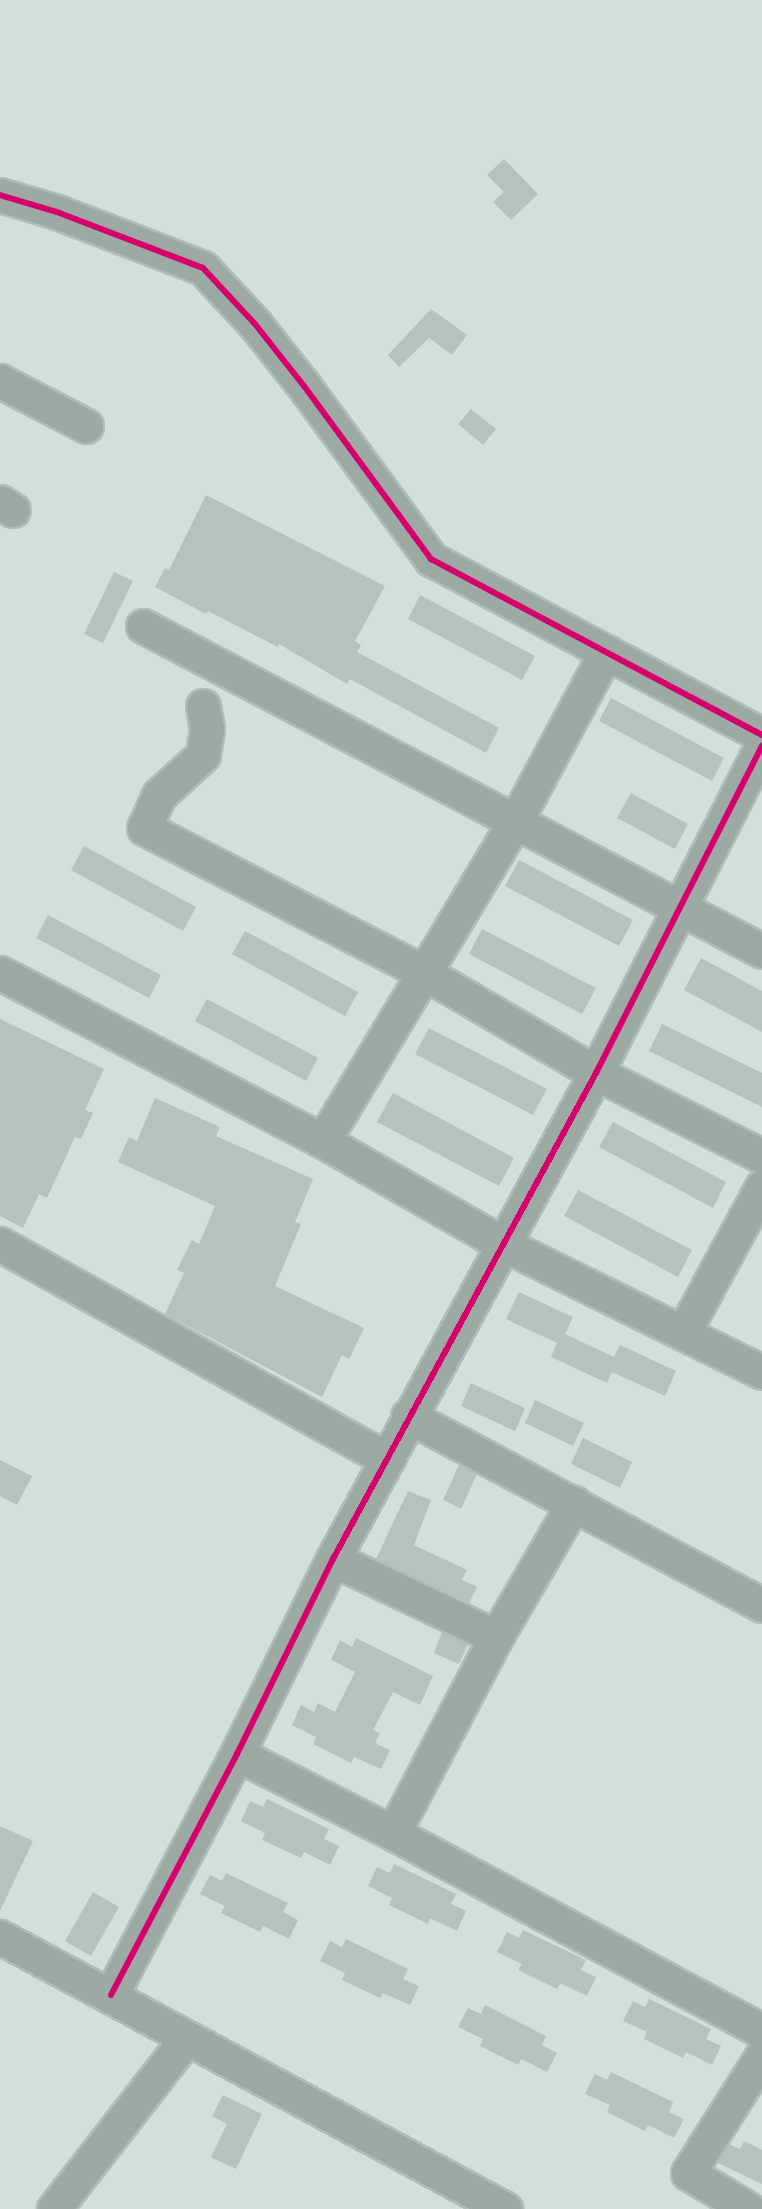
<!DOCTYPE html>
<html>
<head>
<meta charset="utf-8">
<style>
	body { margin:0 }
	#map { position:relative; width:762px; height:2209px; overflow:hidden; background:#d1e0d9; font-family:Inter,sans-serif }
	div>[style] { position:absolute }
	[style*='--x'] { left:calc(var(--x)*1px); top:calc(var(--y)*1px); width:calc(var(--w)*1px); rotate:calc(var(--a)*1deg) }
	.building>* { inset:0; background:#b6c2bc }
	.roads { filter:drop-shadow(2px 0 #b1bcb7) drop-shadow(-2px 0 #b1bcb7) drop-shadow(0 2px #b1bcb7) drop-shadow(0 -2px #b1bcb7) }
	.minor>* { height:33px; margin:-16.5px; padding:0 16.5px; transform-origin:16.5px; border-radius:16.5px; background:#9da9a3 }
	.cycleway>* { height:6px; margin:-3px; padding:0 3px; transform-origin:3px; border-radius:3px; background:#d6006c }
	span { translate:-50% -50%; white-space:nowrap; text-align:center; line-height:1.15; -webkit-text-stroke:5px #d8f4e6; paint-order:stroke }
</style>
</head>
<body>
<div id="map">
	<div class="building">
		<i style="clip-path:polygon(504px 159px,538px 194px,511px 220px,493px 202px,504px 192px,487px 175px)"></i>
		<i style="clip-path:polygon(431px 309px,467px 335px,452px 355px,429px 338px,399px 367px,388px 355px)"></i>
		<i style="clip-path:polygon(471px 409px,496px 429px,483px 445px,458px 424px)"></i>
		<i style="clip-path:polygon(206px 495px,385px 586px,355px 641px,361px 645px,357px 652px,499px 728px,486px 753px,350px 679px,347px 684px,279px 644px,278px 647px,208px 611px,206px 614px,155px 587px,165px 568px,169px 570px)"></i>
		<i style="clip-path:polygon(114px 572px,133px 581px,103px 643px,84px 634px)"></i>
		<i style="clip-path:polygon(420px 595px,535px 656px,522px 680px,408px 619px)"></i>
		<i style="clip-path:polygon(611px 698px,724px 758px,712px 781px,599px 721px)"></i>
		<i style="clip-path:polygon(631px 793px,688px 824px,675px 849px,617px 818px)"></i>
		<i style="clip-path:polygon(84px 846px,196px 907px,183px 931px,71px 870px)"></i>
		<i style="clip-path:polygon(519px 860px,633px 920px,619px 946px,505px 886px)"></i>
		<i style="clip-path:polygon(48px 915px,161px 975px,149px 998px,36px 938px)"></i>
		<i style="clip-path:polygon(482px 929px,596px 988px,582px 1014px,469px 954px)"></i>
		<i style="clip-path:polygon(245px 931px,358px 992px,345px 1016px,232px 954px)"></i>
		<i style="clip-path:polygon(701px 958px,762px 991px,762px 1032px,684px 990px)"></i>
		<i style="clip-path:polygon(207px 999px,318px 1058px,306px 1081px,195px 1021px)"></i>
		<i style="clip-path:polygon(0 1019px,104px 1069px,85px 1110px,93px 1113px,81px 1139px,75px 1137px,47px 1198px,39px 1194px,23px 1228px,0 1216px)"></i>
		<i style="clip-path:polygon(662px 1024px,762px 1073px,762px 1107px,649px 1051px)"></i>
		<i style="clip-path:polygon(429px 1028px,547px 1089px,533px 1115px,415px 1054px)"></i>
		<i style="clip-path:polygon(393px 1093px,514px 1158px,499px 1186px,377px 1122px)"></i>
		<i style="clip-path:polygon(155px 1098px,220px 1127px,216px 1136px,313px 1179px,295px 1222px,301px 1224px,275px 1286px,364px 1328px,349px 1359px,342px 1355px,322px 1397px,165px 1314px,184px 1273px,177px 1270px,192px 1240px,199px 1244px,215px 1206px,118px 1162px,129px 1137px,137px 1141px)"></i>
		<i style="clip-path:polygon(613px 1122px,726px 1182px,713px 1208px,599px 1147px)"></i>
		<i style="clip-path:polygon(578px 1190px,692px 1250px,678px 1277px,564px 1216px)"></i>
		<i style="clip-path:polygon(519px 1292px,573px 1317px,565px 1334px,614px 1357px,620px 1345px,676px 1371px,665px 1396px,612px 1372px,607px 1383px,551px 1357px,557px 1343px,506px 1319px)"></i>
		<i style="clip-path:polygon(471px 1383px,525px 1408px,515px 1431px,461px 1406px)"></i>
		<i style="clip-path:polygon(535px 1400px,584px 1423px,573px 1446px,525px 1423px)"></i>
		<i style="clip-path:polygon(583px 1438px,632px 1462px,620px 1488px,571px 1464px)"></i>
		<i style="clip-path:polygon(0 1460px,32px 1476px,17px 1505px,0 1496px)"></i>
		<i style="clip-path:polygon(459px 1465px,477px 1474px,461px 1509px,443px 1500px)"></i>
		<i style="clip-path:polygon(408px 1491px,431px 1500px,414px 1545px,467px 1570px,462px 1580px,477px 1587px,469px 1603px,376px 1559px)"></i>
		<i style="clip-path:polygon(442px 1632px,468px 1644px,459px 1664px,434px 1653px)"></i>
		<i style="clip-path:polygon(356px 1638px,433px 1676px,420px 1705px,393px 1692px,373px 1730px,380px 1733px,375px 1743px,390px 1750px,381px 1769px,354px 1757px,351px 1763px,313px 1744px,316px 1737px,292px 1725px,301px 1705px,314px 1712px,318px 1703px,335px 1712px,355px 1672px,331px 1660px,340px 1640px,352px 1647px)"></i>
		<i style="clip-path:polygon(267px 1799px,329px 1829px,324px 1839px,339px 1846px,330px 1865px,304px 1852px,301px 1858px,262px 1840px,265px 1833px,241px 1821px,250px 1801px,263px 1807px)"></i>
		<i style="clip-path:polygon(0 1826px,33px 1841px,0 1911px)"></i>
		<i style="clip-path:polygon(394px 1864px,456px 1894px,451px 1904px,466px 1911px,457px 1931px,430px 1918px,428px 1924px,389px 1905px,392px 1898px,368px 1886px,377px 1867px,390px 1873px)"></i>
		<i style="clip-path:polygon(226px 1873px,288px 1903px,283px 1912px,298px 1920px,289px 1939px,263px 1926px,260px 1932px,221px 1913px,225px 1906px,200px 1894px,210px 1875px,222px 1881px)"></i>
		<i style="clip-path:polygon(93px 1892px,119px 1907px,91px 1956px,65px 1941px)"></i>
		<i style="clip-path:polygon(523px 1930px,586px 1960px,581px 1970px,596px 1977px,587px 1996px,560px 1983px,557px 1989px,518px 1970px,522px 1964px,497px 1952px,507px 1932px,519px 1938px)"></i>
		<i style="clip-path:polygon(346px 1939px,408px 1969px,403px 1979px,419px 1986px,410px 2005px,383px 1993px,380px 1998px,342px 1980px,345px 1973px,320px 1961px,330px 1941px,342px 1947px)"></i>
		<i style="clip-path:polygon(649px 1999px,711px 2029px,706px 2039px,721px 2046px,712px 2065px,686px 2052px,683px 2058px,644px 2039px,647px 2032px,623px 2021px,633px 2001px,645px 2007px)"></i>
		<i style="clip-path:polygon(485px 2005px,546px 2036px,542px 2045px,557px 2053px,547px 2072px,521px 2059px,518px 2065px,480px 2046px,483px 2039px,458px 2027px,468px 2008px,481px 2014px)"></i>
		<i style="clip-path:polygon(611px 2072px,673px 2102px,669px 2112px,684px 2119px,674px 2138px,648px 2125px,645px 2131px,607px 2112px,610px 2105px,585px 2094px,595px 2074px,607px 2080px)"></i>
		<i style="clip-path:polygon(223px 2095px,262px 2114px,236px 2169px,211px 2157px,227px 2124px,212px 2116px)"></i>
		<i style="clip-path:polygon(744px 2141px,762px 2150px,762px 2184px,718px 2163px,729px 2144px,740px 2149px)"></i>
	</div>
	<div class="roads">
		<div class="minor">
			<i style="--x:0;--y:195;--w:59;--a:16.6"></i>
			<i style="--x:57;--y:212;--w:156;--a:21"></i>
			<i style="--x:203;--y:268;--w:76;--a:47.1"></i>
			<i style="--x:255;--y:324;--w:79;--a:51.7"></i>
			<i style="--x:304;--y:386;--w:215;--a:53.7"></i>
			<i style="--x:431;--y:559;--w:375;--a:28"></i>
			<i style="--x:0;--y:381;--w:97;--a:27.6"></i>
			<i style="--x:0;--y:502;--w:15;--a:32"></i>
			<i style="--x:143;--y:626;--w:699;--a:27.7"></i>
			<i style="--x:203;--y:706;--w:23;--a:80"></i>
			<i style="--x:207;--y:729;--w:26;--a:99"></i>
			<i style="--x:203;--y:755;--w:59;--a:137.7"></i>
			<i style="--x:159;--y:795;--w:36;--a:114"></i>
			<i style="--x:144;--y:828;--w:316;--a:27.3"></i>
			<i style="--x:425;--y:973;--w:198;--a:30.3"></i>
			<i style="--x:596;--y:1073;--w:186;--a:26.6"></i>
			<i style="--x:0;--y:973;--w:364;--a:27.5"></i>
			<i style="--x:323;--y:1141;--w:205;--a:29.8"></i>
			<i style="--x:501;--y:1243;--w:291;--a:26.3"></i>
			<i style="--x:323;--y:1141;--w:372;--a:-59"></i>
			<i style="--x:515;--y:822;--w:193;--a:-61.8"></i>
			<i style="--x:0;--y:1244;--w:443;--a:29.1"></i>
			<i style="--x:684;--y:1331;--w:164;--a:-61.6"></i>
			<i style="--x:408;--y:1416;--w:401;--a:28.1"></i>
			<i style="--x:333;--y:1559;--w:181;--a:25.6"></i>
			<i style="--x:237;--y:1754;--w:175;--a:26.9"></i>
			<i style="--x:393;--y:1833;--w:419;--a:28.2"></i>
			<i style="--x:393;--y:1833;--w:221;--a:-62.3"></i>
			<i style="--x:496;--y:1637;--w:155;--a:-59.8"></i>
			<i style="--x:0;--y:1937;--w:574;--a:28.31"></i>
			<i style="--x:111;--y:1995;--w:272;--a:-62.4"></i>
			<i style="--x:237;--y:1754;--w:217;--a:-63.8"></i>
			<i style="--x:333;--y:1559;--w:553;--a:-61.58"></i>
			<i style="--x:596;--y:1073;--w:367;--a:-63.1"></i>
			<i style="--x:54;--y:2209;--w:215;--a:-52.2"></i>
			<i style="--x:748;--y:2209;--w:70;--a:-149"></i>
			<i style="--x:688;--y:2173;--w:138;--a:-57.7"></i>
		</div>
	</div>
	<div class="cycleway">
		<i style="--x:0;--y:195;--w:59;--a:16.6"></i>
		<i style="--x:57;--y:212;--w:156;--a:21"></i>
		<i style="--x:203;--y:268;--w:76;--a:47.1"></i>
		<i style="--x:255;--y:324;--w:79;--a:51.7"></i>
		<i style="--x:304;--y:386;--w:215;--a:53.7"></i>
		<i style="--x:431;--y:559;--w:375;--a:28"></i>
		<i style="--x:111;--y:1995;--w:272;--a:-62.4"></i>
		<i style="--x:237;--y:1754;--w:217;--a:-63.8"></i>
		<i style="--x:333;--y:1559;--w:553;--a:-61.58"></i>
		<i style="--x:596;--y:1073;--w:367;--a:-63.1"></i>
	</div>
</div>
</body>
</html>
